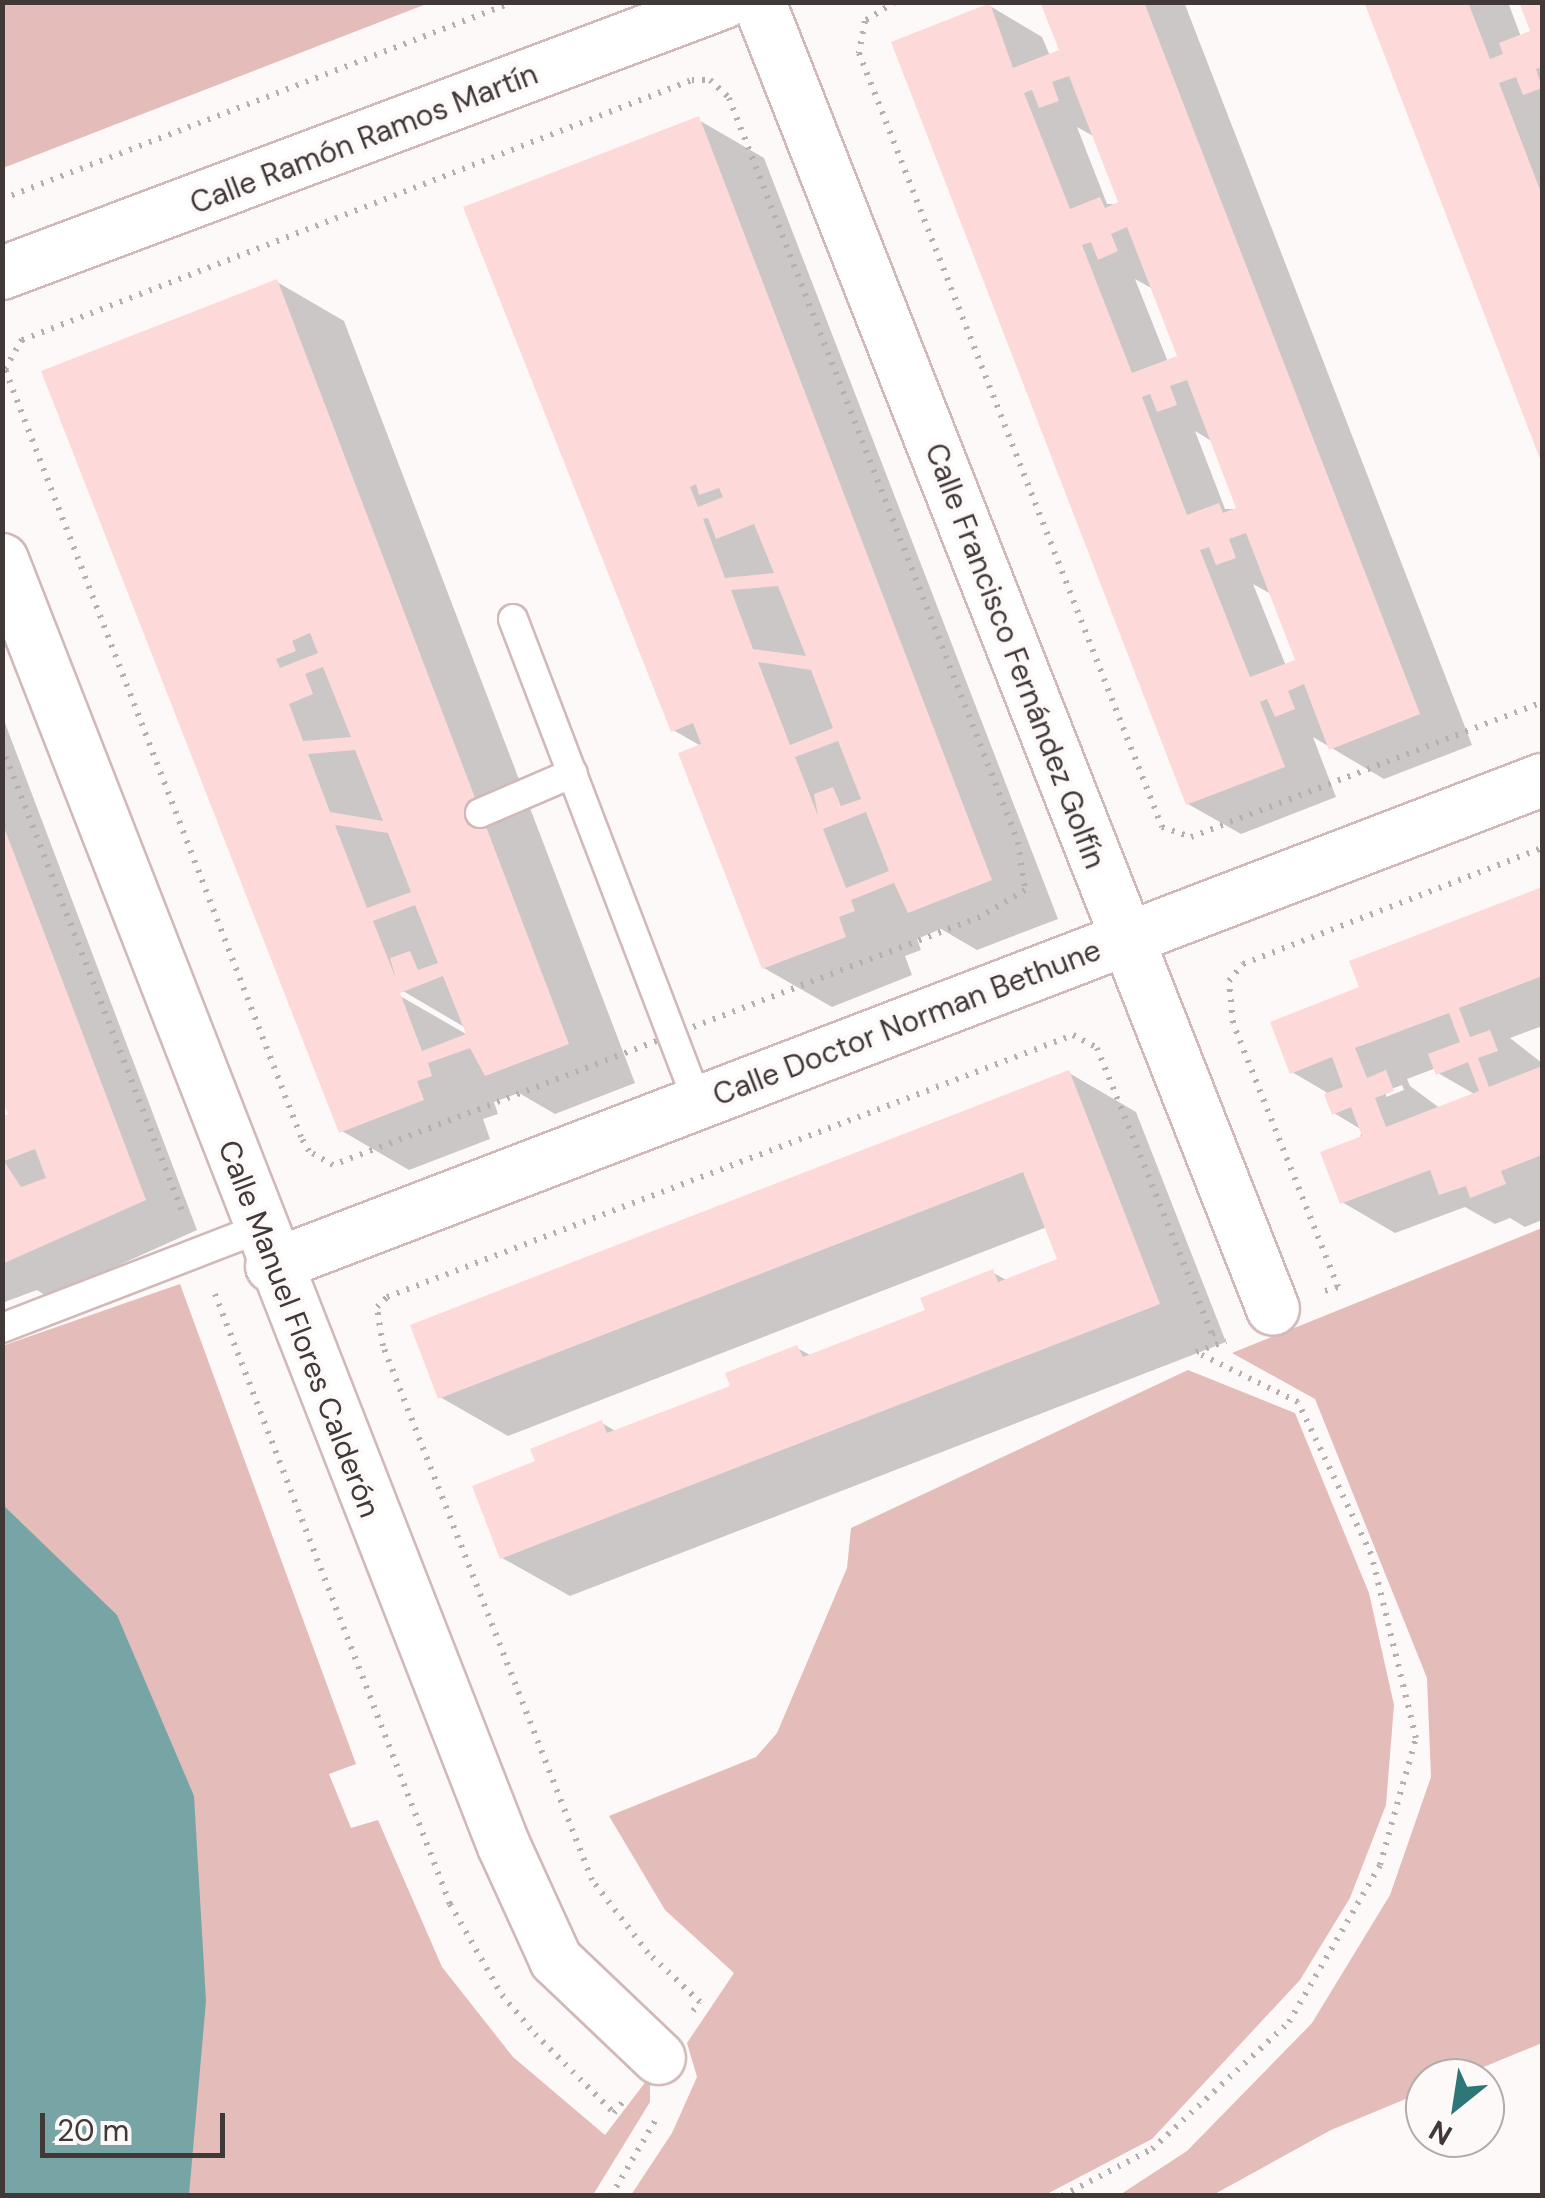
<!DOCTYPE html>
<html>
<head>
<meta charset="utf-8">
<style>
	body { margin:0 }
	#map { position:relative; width:1545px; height:2198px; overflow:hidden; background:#fef9f9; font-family:"DM Sans",sans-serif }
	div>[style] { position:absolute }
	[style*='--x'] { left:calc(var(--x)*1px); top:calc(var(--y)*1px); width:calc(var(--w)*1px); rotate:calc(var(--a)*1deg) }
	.green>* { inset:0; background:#e4bcba }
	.water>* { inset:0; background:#77a5a5 }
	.shadow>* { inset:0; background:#0003 }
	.building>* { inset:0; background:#fddad9 }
	.path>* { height:6px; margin-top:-3px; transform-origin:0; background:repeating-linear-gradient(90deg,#b6afaf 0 2.5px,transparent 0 10.5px) }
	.roads { filter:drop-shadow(2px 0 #d0b9b8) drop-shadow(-2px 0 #d0b9b8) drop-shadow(0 2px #d0b9b8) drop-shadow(0 -2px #d0b9b8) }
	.service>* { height:28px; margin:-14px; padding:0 14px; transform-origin:14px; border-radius:14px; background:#fff }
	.minor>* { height:52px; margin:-26px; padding:0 26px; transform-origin:26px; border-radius:26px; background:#fff }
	span { translate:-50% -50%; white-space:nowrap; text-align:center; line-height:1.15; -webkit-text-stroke:8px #fef9f9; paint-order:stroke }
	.street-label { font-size:30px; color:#413838 }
	.frame { position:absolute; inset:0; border:5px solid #413838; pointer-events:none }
	.north { position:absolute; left:1405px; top:2058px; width:100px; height:100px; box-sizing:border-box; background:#fef9f9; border:2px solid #b2acac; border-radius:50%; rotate:210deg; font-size:28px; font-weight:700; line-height:40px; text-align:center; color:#413838 }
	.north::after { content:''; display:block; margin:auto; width:35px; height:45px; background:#2d7778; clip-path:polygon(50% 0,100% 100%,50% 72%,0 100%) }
	.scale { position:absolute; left:40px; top:2113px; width:185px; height:45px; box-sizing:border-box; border:5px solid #413838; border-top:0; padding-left:12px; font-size:30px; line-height:35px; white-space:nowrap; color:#413838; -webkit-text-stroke:8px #fef9f9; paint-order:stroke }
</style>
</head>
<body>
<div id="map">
	<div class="green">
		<i style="clip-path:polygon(3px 2px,429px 2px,429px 3px,3px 168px)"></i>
		<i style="clip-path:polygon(1542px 1228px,1542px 2043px,1457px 2078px,1425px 2078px,1425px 2091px,1331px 2130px,1213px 2195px,1118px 2196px,1187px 2151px,1312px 2023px,1390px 1895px,1431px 1777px,1427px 1678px,1315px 1399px,1232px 1353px)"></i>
		<i style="clip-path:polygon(180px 1284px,356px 1764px,329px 1774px,351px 1828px,378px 1820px,442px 1967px,513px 2057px,605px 2135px,650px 2076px,650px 2102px,593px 2195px,3px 2195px,2px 1346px)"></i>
		<i style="clip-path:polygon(1188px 1370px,1295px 1413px,1369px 1593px,1394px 1705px,1386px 1805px,1350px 1898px,1300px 1980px,1152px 2139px,1045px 2195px,631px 2195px,672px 2133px,697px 2077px,687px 2043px,734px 1973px,665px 1910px,609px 1816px,756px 1757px,777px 1733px,847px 1568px,851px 1528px)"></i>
	</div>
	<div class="water">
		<i style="clip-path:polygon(2px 1504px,117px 1615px,194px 1796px,206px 2001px,189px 2195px,3px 2195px)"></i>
	</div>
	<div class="shadow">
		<i style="clip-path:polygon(evenodd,1043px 2px,1184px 2px,1472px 745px,1384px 779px,1313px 737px,1336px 797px,1241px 834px,1188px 804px,990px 6px,1042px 37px,1050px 56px,1062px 52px,1043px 2px,1077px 127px,1095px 137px,1121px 204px,1107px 204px,1077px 127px,1043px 2px,1135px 279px,1153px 289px,1180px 357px,1168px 362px,1135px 279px,1043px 2px,1195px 431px,1213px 442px,1240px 509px,1225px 509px,1195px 431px,1043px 2px,1253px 584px,1271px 594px,1298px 661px,1286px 666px,1253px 584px)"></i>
		<i style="clip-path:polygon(1366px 2px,1508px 2px,1521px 37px,1534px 32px,1522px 2px,1542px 2px,1542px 458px)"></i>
		<i style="clip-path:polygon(697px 119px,764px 158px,1058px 919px,977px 950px,941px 929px,917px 939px,921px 950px,905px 956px,912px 975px,832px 1007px,764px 968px,701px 746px,673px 730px)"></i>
		<i style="clip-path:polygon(evenodd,277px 282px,344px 321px,635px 1083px,555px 1114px,519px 1093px,494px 1102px,498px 1114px,483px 1119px,490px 1139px,409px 1170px,342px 1131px,44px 372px,277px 282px,391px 984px,466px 1028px,466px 1034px,388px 989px,391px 984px)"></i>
		<i style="clip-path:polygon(2px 715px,197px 1230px,48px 1297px,37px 1290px,2px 1303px,2px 1119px,11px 1116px,2px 1093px)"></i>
		<i style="clip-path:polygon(evenodd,1542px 890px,1542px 1026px,1510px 1038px,1542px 1063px,1542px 1220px,1525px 1227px,1510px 1218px,1495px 1224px,1465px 1207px,1395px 1233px,1342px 1202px,1362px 1130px,1334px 1113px,1326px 1092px,1292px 1072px,1362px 989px,1352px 963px,1542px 890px,1436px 1068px,1438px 1073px,1476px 1095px,1441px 1109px,1410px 1086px,1407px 1079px,1436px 1068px,1542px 890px,1402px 1085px,1404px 1090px,1386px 1097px,1386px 1091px,1402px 1085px)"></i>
		<i style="clip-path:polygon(1069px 1073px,1136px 1112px,1226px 1342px,570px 1596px,502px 1558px,538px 1463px,602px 1423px,617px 1432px,733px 1387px,797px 1348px,812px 1356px,928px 1312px,992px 1272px,1008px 1281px,1060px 1260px,1047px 1227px,508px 1436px,440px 1397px)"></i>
	</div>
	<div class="building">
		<i style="clip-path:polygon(evenodd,1040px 2px,1144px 2px,1420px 714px,1329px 750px,1304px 684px,1288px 691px,1295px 709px,1275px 717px,1267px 699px,1260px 702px,1285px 767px,1186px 805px,891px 42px,990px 3px,1013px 68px,1059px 50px,1040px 2px,1069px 76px,1118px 202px,1105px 208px,1100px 197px,1070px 209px,1024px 93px,1032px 90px,1039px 108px,1059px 101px,1052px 82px,1069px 76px,1040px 2px,1127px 227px,1177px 356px,1132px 373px,1082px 245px,1091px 242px,1098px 260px,1118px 251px,1111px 234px,1127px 227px,1040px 2px,1187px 380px,1236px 508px,1223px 513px,1219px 503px,1187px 515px,1142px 397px,1150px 394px,1157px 412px,1177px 405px,1170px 386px,1187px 380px,1040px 2px,1246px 533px,1295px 660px,1250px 677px,1200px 550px,1209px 547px,1216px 565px,1236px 558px,1229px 539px,1246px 533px)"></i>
		<i style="clip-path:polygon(1364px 2px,1468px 2px,1490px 59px,1503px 54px,1499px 43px,1530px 31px,1519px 2px,1542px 2px,1542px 67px,1536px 69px,1542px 88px,1523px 95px,1516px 77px,1499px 83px,1542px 195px,1542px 464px)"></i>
		<i style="clip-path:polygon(evenodd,699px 116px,992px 880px,908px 913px,894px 883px,851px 900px,855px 911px,839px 917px,846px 937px,762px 969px,678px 753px,701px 744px,693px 723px,671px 732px,463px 207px,699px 116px,696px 484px,699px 495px,719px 488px,723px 497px,698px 507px,690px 487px,696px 484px,699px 116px,708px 518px,716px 539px,754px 524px,774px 573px,725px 578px,703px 519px,708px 518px,699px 116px,778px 586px,806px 656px,753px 649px,731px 590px,778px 586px,699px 116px,758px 662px,811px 670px,833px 728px,790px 745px,758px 662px,699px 116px,838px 741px,861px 799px,841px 806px,833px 787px,814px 794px,818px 816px,795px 757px,838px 741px,699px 116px,866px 812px,889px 871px,846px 888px,823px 829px,866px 812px)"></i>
		<i style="clip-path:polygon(evenodd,277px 279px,569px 1044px,485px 1076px,470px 1048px,428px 1063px,432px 1076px,417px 1081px,424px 1100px,339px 1133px,41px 371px,277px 279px,310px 633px,318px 653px,280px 668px,276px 659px,296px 651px,292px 641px,310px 633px,277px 279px,323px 667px,351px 737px,303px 741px,289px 704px,313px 694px,305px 674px,323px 667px,277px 279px,355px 750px,383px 821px,330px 812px,308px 754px,355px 750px,277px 279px,335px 825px,388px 833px,411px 892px,367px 908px,335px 825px,277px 279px,415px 905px,438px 963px,418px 970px,410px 951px,390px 958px,396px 979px,373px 921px,415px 905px,277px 279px,443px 976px,466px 1034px,422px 1051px,400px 993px,443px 976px)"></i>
		<i style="clip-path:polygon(evenodd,2px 822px,146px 1200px,2px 1264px,2px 1116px,8px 1114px,2px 1100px,2px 822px,35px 1149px,46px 1178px,21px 1187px,4px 1161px,35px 1149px)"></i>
		<i style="clip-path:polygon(evenodd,1542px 887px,1542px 976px,1459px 1008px,1470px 1037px,1490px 1030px,1498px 1051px,1478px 1058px,1489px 1087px,1542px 1066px,1542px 1155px,1501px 1171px,1506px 1184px,1470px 1198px,1466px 1186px,1439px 1195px,1430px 1170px,1340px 1204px,1320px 1152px,1362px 1136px,1351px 1107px,1332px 1115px,1324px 1094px,1343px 1087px,1332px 1057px,1290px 1074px,1270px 1022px,1359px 987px,1349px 961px,1542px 887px,1449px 1013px,1460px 1042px,1428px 1054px,1436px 1075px,1468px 1062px,1479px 1091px,1386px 1127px,1375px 1098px,1394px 1091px,1386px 1070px,1367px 1078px,1355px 1048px,1449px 1013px)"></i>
		<i style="clip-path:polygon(1069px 1070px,1160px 1304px,500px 1559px,472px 1486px,535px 1461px,530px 1449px,602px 1420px,607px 1433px,730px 1386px,725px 1373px,797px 1345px,803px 1357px,925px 1310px,920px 1298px,993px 1269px,998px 1282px,1057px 1259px,1023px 1172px,438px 1399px,410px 1325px)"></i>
	</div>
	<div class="path">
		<i style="--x:895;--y:2;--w:36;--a:148"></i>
		<i style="--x:865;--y:21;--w:33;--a:101"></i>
		<i style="--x:859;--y:53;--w:831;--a:68.62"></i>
		<i style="--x:1162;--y:827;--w:31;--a:19"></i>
		<i style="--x:1191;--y:837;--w:376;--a:-21"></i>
		<i style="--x:692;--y:80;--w:18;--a:0"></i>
		<i style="--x:710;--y:80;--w:26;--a:43"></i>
		<i style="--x:729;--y:98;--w:798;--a:68.77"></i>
		<i style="--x:1018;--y:842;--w:49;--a:81.7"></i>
		<i style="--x:1025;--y:890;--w:52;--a:149"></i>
		<i style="--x:980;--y:917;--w:693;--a:159.03"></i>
		<i style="--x:333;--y:1165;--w:28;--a:-150"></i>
		<i style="--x:309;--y:1151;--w:16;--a:-120"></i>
		<i style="--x:301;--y:1137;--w:823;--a:-111.08"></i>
		<i style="--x:5;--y:369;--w:34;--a:-60"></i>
		<i style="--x:22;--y:340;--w:719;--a:-21.21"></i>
		<i style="--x:2;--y:199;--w:548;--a:-21.08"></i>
		<i style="--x:2;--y:747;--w:500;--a:68.8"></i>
		<i style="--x:1325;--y:1291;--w:14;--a:-17"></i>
		<i style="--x:1338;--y:1287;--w:284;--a:-111.7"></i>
		<i style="--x:1233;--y:1023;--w:42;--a:-95.4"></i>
		<i style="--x:1229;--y:981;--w:22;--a:-51"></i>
		<i style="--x:1243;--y:964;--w:321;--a:-21.2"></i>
		<i style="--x:215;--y:1294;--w:654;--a:68.93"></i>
		<i style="--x:450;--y:1904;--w:105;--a:60.3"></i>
		<i style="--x:502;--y:1995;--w:51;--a:49.8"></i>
		<i style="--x:535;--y:2034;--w:112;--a:45"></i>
		<i style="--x:614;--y:2113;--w:16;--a:-52"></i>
		<i style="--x:1196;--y:1352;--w:32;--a:-20"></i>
		<i style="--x:693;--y:2011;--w:11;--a:-52"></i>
		<i style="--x:700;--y:2002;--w:71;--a:-136.7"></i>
		<i style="--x:648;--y:1953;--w:92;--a:-127.5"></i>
		<i style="--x:592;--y:1880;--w:573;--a:-111.37"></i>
		<i style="--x:383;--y:1346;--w:39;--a:-99"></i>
		<i style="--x:377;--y:1307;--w:14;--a:-45"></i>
		<i style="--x:387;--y:1297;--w:734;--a:-20.9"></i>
		<i style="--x:1073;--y:1035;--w:27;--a:28"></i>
		<i style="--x:1097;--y:1048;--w:308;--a:68.1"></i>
		<i style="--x:1212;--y:1334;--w:9;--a:-27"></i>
		<i style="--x:611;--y:2196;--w:93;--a:-59.6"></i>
		<i style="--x:1062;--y:2196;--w:102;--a:-27.6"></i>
		<i style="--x:1152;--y:2149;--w:187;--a:-42.8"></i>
		<i style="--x:1289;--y:2022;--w:181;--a:-59.9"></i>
		<i style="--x:1380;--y:1865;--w:132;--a:-74.2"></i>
		<i style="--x:1416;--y:1738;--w:189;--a:-103.7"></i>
		<i style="--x:1371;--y:1554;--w:169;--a:-115.7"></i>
		<i style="--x:1298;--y:1402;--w:114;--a:-153.9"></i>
	</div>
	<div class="roads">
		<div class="service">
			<i style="--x:513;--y:619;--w:518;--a:69.08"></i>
			<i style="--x:480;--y:813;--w:101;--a:-23.3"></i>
			<i style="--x:2;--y:1328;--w:274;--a:-21.1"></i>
		</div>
		<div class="minor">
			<i style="--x:759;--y:2;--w:1404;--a:68.53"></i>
			<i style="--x:2;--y:273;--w:771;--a:-20.57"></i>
			<i style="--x:2;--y:560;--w:1381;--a:68.68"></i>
			<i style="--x:504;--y:1846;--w:125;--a:65.5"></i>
			<i style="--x:556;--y:1960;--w:142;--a:43.6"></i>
			<i style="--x:272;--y:1266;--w:1360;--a:-20.94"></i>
		</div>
	</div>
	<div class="street-label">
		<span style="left:364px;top:139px;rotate:-21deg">Calle Ramón Ramos Martín</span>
		<span style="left:1015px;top:656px;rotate:69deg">Calle Francisco Fernández Golfín</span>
		<span style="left:907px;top:1023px;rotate:-21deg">Calle Doctor Norman Bethune</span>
		<span style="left:299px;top:1329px;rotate:69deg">Calle Manuel Flores Calderón</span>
	</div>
	<div class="frame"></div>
	<div class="north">N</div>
	<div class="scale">20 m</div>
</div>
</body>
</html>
